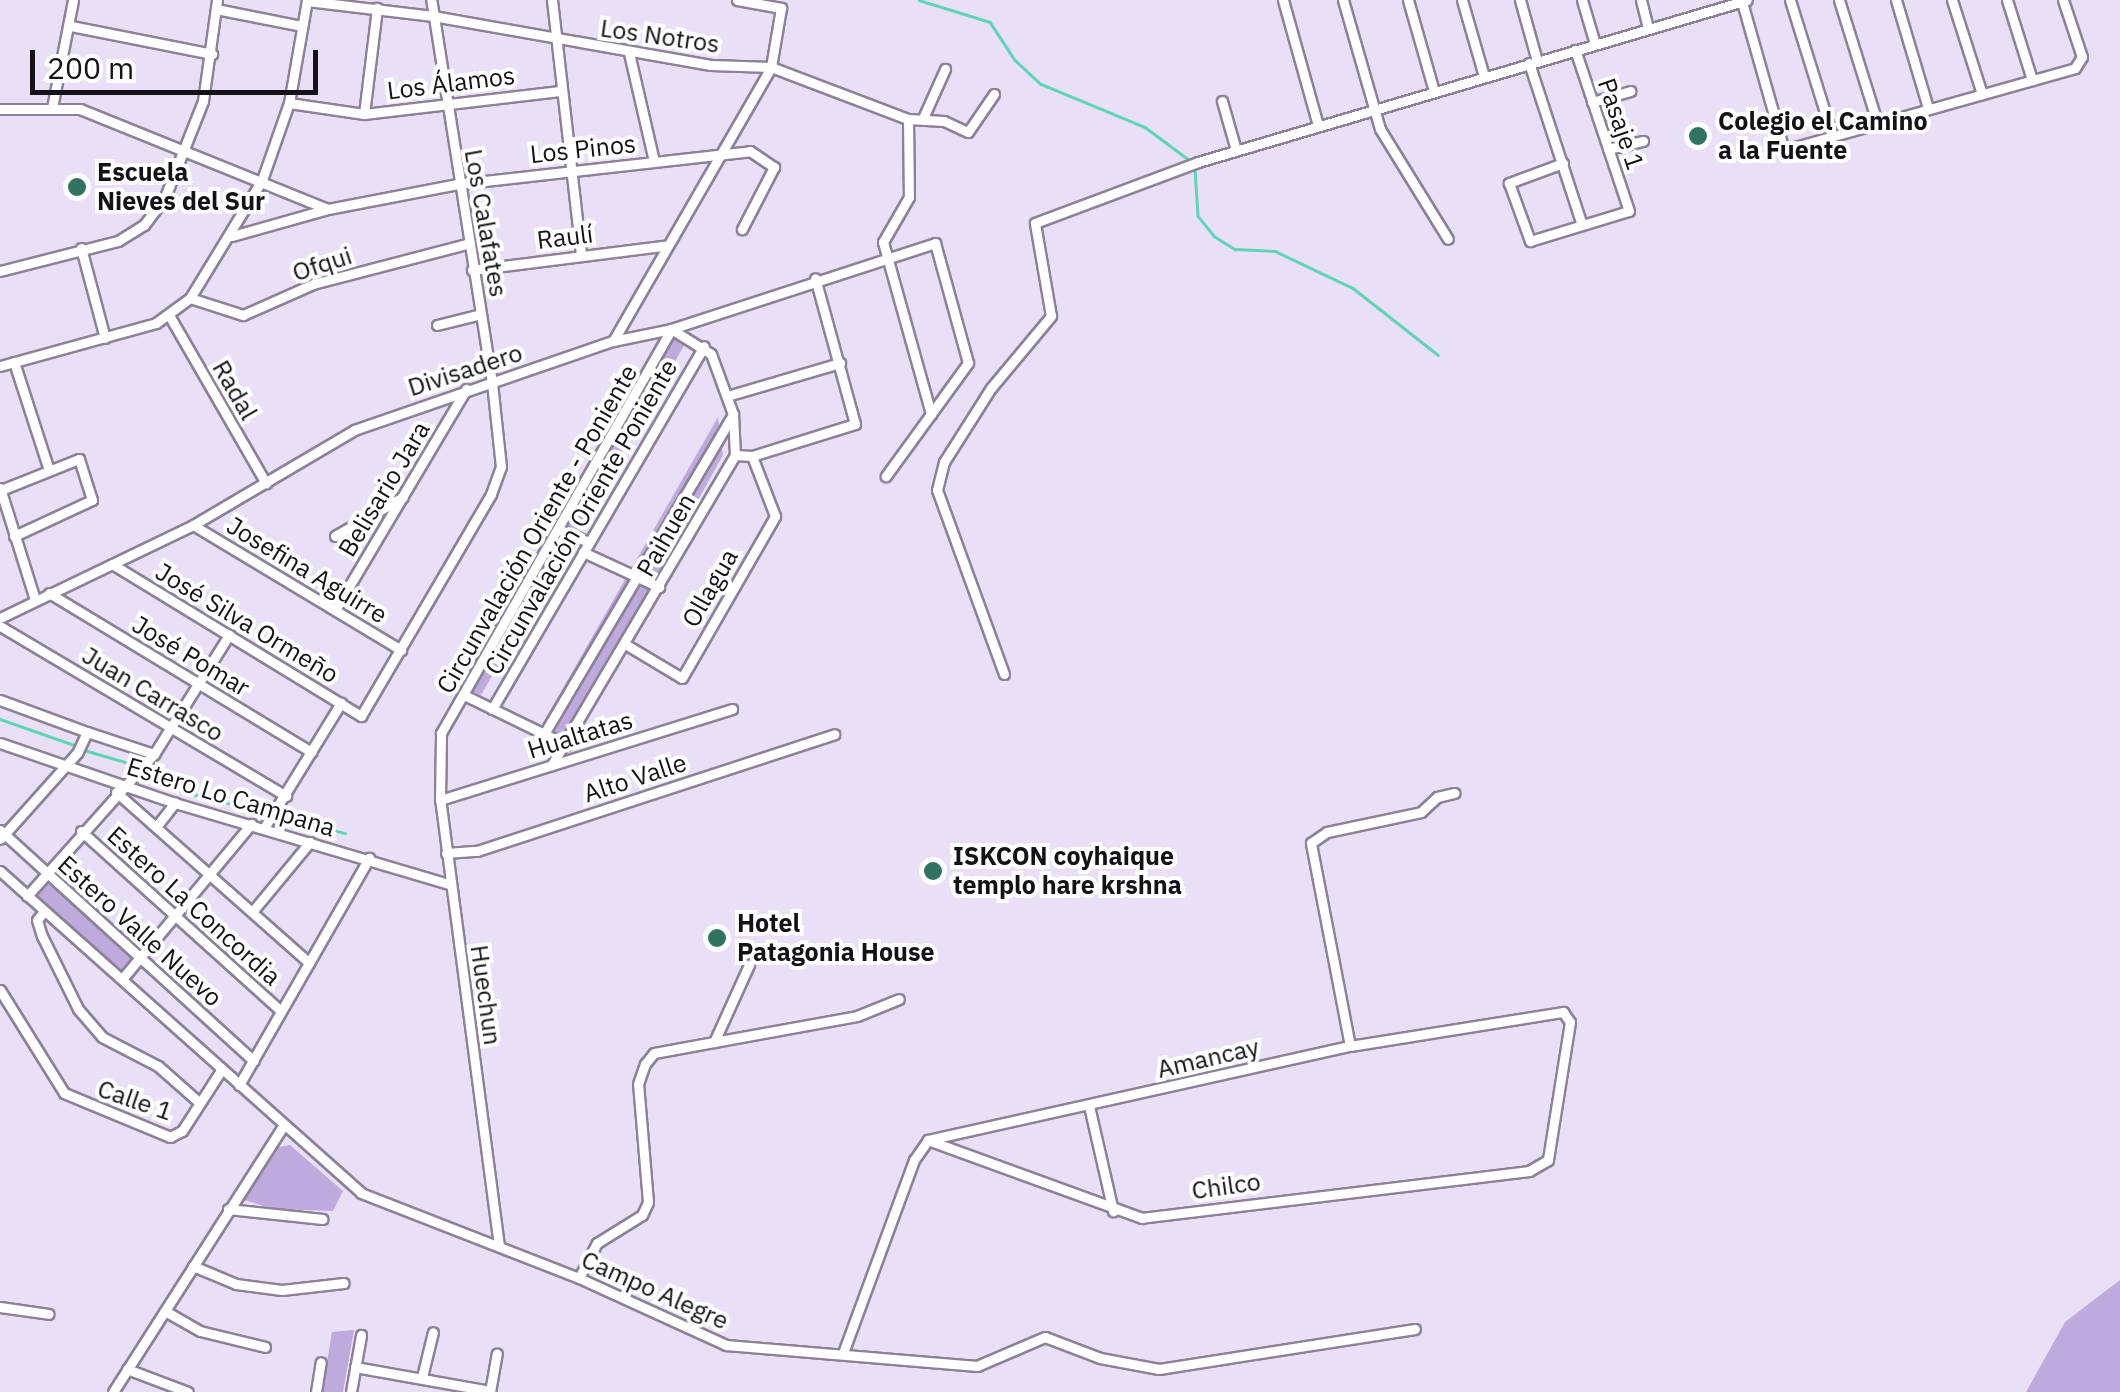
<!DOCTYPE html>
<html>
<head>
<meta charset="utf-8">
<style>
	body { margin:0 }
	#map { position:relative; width:2120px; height:1392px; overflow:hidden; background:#e9e0f8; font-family:"IBM Plex Sans",sans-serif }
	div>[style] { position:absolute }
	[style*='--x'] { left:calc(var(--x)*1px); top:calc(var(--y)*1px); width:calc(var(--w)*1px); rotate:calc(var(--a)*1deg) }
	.green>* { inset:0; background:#beaadd }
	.stream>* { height:2.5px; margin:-1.25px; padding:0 1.25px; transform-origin:1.25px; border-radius:1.25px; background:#60d4b5 }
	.roads { filter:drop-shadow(2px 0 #8b8298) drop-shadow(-2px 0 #8b8298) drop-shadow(0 2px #8b8298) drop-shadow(0 -2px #8b8298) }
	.minor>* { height:9px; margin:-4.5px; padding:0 4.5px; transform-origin:4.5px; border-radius:4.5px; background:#fff }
	.dots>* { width:28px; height:28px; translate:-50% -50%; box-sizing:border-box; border:5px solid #fff; border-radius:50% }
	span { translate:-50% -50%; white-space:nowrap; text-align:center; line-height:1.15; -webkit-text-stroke:8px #fff; paint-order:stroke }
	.street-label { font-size:25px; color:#141119 }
	.poi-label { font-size:25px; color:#141119; font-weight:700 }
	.left { translate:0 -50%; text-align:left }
	.scale { position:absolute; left:30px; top:50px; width:288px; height:45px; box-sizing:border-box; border:5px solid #141119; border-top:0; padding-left:12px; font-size:30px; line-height:35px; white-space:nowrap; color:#141119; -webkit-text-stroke:8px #fff; paint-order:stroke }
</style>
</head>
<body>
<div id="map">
	<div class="green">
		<i style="clip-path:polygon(672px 334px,685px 344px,481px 695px,466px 688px)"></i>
		<i style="clip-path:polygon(718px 417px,723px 455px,563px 744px,539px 730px)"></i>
		<i style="clip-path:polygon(45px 880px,134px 956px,121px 972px,33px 894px)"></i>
		<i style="clip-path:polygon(290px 1145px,343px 1191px,333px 1211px,274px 1209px,244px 1200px,279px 1147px)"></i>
		<i style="clip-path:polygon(2120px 1280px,2120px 1392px,2026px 1392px,2065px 1322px)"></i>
		<i style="clip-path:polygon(354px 1330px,343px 1392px,322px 1392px,332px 1332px)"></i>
	</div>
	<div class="stream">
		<i style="--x:919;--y:0;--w:74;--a:17.2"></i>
		<i style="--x:990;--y:22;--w:45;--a:56.7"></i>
		<i style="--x:1015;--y:60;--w:35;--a:43"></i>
		<i style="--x:1041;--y:84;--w:113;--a:22.5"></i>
		<i style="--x:1145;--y:127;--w:59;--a:36.7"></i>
		<i style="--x:1195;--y:169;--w:47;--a:86.3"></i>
		<i style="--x:1198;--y:216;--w:26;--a:51"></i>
		<i style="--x:1214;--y:236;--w:25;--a:32"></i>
		<i style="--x:1235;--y:249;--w:40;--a:2.9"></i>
		<i style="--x:1275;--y:251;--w:86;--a:25.4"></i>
		<i style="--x:1353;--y:288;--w:108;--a:38.2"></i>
		<i style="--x:0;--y:719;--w:82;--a:19.3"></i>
		<i style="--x:84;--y:750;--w:57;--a:16.2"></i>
		<i style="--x:146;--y:769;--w:20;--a:53"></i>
		<i style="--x:158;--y:785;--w:112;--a:14.5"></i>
		<i style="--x:274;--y:816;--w:73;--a:13.5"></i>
	</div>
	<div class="roads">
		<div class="minor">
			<i style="--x:552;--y:0;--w:257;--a:83.5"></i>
			<i style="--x:737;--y:0;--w:45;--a:10.3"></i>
			<i style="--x:1283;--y:0;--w:130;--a:74.4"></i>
			<i style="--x:1343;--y:0;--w:134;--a:74"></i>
			<i style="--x:1380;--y:129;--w:129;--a:58.3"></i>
			<i style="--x:1408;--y:0;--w:95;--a:74.1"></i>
			<i style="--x:1462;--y:0;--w:79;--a:73.9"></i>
			<i style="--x:1520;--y:0;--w:63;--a:74.4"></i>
			<i style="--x:1582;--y:0;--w:46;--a:73.5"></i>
			<i style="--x:1641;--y:0;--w:30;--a:76"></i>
			<i style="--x:1790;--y:0;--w:141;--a:72.7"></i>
			<i style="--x:1839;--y:0;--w:128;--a:72.7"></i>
			<i style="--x:1896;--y:0;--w:113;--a:73.5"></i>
			<i style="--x:1952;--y:0;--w:99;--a:72.3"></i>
			<i style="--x:2007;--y:0;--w:84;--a:72.6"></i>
			<i style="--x:307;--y:1;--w:127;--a:6.8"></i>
			<i style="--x:433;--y:16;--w:282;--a:10"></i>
			<i style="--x:711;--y:65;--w:60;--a:1.9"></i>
			<i style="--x:771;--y:67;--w:147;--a:20.8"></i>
			<i style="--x:908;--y:119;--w:36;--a:3"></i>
			<i style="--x:944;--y:121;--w:26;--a:25"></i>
			<i style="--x:968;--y:132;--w:46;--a:-55.6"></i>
			<i style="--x:1742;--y:2;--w:154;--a:74.2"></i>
			<i style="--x:1784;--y:150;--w:302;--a:-15.7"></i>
			<i style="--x:2075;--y:68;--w:13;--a:-58"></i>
			<i style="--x:2082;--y:57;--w:60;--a:-108.4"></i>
			<i style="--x:216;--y:9;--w:88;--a:11.2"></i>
			<i style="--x:71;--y:26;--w:144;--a:11.2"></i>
			<i style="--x:629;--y:53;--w:111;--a:77"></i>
			<i style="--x:1529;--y:63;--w:170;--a:71.9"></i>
			<i style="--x:1222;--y:101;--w:51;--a:74.1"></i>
			<i style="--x:1592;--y:102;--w:40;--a:-16"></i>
			<i style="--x:289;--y:103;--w:76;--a:8.3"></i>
			<i style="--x:364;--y:114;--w:197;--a:-6.7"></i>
			<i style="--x:52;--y:108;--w:110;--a:-79"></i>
			<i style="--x:0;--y:109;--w:80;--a:0"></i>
			<i style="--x:80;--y:109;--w:267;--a:22"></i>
			<i style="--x:328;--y:209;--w:132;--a:-10.9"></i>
			<i style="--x:458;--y:184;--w:294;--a:-6.4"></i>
			<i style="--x:750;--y:151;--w:29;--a:34"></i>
			<i style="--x:774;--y:167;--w:70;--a:117.3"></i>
			<i style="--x:364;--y:114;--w:107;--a:-83"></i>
			<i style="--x:923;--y:118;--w:54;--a:-65.8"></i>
			<i style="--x:908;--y:119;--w:78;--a:89.3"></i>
			<i style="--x:909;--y:197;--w:52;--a:120"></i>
			<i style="--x:883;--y:242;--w:179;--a:74.4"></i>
			<i style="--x:1608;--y:149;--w:36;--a:-13"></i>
			<i style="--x:1563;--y:163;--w:58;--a:159.7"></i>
			<i style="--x:1509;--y:183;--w:62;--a:70.1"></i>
			<i style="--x:1530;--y:241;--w:103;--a:-16.9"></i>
			<i style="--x:1629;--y:211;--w:170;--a:-108.5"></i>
			<i style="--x:232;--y:236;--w:100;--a:-15.7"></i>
			<i style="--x:81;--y:248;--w:93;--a:75.1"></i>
			<i style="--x:472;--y:270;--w:193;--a:-7.2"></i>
			<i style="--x:0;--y:271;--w:122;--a:-14.3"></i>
			<i style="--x:118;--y:241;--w:31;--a:-32"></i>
			<i style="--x:144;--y:225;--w:35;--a:-53"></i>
			<i style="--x:165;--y:197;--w:103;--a:-68.4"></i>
			<i style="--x:203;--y:101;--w:102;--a:-82.1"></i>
			<i style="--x:190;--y:298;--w:56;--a:17.8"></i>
			<i style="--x:243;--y:315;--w:77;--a:-23.9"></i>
			<i style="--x:313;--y:284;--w:162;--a:-14.6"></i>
			<i style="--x:170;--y:317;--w:192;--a:60"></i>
			<i style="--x:437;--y:325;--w:45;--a:-14"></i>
			<i style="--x:613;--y:341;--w:316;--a:-60"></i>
			<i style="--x:771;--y:67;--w:60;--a:-80.4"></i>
			<i style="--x:14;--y:362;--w:110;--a:72.1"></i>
			<i style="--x:0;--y:366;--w:162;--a:-15.4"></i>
			<i style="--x:156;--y:323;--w:42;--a:-36.3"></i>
			<i style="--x:190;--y:298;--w:138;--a:-58.6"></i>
			<i style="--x:262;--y:180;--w:82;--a:-70.7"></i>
			<i style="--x:289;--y:103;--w:105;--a:-80.1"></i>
			<i style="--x:727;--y:396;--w:118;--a:-16.3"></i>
			<i style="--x:735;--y:455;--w:17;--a:3"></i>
			<i style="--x:752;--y:456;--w:108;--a:-17.3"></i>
			<i style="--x:855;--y:424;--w:151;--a:-105.3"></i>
			<i style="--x:0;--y:488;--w:117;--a:72.6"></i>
			<i style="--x:1;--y:490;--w:84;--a:-21.7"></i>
			<i style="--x:79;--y:459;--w:43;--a:72.4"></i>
			<i style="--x:92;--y:500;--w:86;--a:155.2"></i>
			<i style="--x:193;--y:525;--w:243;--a:31"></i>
			<i style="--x:560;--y:530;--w:30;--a:23"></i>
			<i style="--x:335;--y:536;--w:78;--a:-29.8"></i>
			<i style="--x:583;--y:552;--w:84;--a:24.7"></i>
			<i style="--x:112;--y:564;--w:292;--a:31.4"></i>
			<i style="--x:361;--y:716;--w:257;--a:-59.6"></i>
			<i style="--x:491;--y:494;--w:29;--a:-70"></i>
			<i style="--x:501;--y:467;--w:84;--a:-96.1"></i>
			<i style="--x:492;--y:383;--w:388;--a:-99"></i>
			<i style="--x:49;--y:593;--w:307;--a:31.2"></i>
			<i style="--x:335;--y:610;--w:257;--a:-59.3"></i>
			<i style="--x:0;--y:618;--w:214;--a:-25.7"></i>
			<i style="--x:193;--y:525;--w:187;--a:-30.5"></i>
			<i style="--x:354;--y:430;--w:274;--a:-19"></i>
			<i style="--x:613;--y:341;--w:59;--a:-11.7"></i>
			<i style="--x:671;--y:329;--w:278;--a:-18"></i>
			<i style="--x:935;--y:243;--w:124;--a:74.6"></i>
			<i style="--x:968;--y:363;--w:140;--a:126"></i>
			<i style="--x:0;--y:626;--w:333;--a:30.7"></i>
			<i style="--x:625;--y:644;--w:66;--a:30.8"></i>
			<i style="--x:682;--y:678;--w:187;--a:-60.1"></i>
			<i style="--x:775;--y:516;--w:64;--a:-111"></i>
			<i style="--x:1004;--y:674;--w:196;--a:-110"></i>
			<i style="--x:937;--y:490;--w:29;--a:-76"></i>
			<i style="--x:944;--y:462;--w:88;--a:-57.6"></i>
			<i style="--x:991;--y:388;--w:94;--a:-50.2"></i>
			<i style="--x:1051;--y:316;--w:94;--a:-99.8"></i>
			<i style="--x:1035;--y:223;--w:174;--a:-20.5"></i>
			<i style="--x:1198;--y:162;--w:572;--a:-16.44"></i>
			<i style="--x:464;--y:695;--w:114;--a:25.9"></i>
			<i style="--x:0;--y:700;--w:93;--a:20.2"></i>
			<i style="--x:87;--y:732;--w:23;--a:115"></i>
			<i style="--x:77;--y:753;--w:115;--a:131.8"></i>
			<i style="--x:492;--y:709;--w:420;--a:-59.7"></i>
			<i style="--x:87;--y:732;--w:71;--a:18.2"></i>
			<i style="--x:544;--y:734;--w:372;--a:-59.4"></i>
			<i style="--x:0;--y:743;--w:185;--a:18.9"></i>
			<i style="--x:175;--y:803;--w:288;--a:16.5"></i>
			<i style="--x:116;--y:792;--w:258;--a:41.5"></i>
			<i style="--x:440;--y:800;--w:306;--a:-17.3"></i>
			<i style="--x:156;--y:827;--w:31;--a:-52"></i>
			<i style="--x:264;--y:828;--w:147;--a:-58.4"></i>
			<i style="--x:0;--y:830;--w:343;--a:42.3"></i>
			<i style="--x:81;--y:831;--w:269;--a:42"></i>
			<i style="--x:446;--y:853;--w:31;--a:-4"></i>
			<i style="--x:477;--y:851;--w:376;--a:-18.1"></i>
			<i style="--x:0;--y:871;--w:484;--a:41.7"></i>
			<i style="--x:361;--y:1193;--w:234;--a:21.3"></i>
			<i style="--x:579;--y:1278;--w:162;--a:24.5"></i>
			<i style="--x:726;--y:1345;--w:252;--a:4.8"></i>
			<i style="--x:977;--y:1366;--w:74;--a:-23.1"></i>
			<i style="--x:1045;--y:1337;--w:59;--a:20.9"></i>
			<i style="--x:1100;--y:1358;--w:60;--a:10.6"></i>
			<i style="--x:1159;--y:1369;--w:259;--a:-8.9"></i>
			<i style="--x:27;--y:896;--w:191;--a:-48.2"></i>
			<i style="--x:154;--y:754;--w:141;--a:-57.8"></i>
			<i style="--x:44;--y:911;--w:11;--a:128"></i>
			<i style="--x:37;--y:920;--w:17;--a:73"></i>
			<i style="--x:42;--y:936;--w:81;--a:63.7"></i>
			<i style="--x:78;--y:1009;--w:37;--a:49"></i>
			<i style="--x:102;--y:1037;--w:63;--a:27.4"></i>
			<i style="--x:158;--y:1066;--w:56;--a:41.4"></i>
			<i style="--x:252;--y:912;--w:91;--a:-50.4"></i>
			<i style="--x:122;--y:979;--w:202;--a:-50.2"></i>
			<i style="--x:0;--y:990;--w:121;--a:58.1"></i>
			<i style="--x:64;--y:1093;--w:115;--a:22.5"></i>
			<i style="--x:170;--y:1137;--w:13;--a:-27"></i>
			<i style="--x:182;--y:1131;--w:74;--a:-57.2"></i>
			<i style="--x:714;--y:1042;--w:145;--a:-10.3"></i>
			<i style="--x:857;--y:1016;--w:45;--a:-22"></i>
			<i style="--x:1350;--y:1046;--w:207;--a:-100.9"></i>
			<i style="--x:1311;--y:843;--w:19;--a:-35"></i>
			<i style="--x:1327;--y:832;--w:96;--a:-12"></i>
			<i style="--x:1421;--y:812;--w:22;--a:-43"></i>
			<i style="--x:1437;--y:797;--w:18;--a:-13"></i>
			<i style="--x:239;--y:1085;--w:262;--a:-60.2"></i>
			<i style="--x:1089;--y:1106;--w:108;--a:77.1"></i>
			<i style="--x:228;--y:1209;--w:95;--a:6.1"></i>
			<i style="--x:499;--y:1246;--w:450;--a:-97.5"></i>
			<i style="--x:440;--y:800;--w:67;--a:-89.1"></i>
			<i style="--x:441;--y:733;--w:465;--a:-60.3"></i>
			<i style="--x:671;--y:329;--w:47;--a:32"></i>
			<i style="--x:711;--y:354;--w:64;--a:69.9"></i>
			<i style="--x:733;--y:414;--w:41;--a:87.2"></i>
			<i style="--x:735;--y:455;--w:360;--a:120.6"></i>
			<i style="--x:193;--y:1266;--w:47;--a:22.7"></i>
			<i style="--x:236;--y:1284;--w:46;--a:7.4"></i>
			<i style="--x:282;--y:1290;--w:62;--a:-6.4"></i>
			<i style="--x:579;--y:1278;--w:39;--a:-63"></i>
			<i style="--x:597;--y:1243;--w:53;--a:-31.9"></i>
			<i style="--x:642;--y:1215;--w:14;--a:-65"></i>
			<i style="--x:648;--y:1202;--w:118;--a:-94.8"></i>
			<i style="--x:638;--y:1084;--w:21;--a:-71"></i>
			<i style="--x:645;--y:1064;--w:14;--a:-51"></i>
			<i style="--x:654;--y:1053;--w:61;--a:-10.4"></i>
			<i style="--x:714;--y:1042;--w:85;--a:-65.6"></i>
			<i style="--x:0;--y:1307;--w:49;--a:8.1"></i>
			<i style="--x:165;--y:1311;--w:40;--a:29.7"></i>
			<i style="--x:200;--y:1331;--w:67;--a:13.8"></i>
			<i style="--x:843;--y:1353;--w:206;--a:-69.8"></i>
			<i style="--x:914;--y:1160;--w:24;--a:-55"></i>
			<i style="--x:928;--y:1140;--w:432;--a:-12.6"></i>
			<i style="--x:1350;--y:1046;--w:216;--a:-9.1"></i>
			<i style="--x:1563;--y:1012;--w:12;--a:55"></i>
			<i style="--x:1570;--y:1022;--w:140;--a:99.1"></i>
			<i style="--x:1548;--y:1160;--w:22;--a:150"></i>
			<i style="--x:1529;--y:1171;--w:390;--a:173.1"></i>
			<i style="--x:1142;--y:1218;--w:228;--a:-160"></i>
			<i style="--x:355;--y:1367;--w:137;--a:10.1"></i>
			<i style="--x:127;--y:1369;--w:65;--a:20.7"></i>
			<i style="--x:422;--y:1377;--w:46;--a:-76.3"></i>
			<i style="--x:113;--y:1392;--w:316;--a:-57.4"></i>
			<i style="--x:316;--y:1392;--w:30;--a:-81"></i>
			<i style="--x:351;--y:1392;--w:58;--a:-80"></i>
			<i style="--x:490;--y:1392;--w:39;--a:-80"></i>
		</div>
	</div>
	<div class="dots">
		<i style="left:1698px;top:136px;background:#327261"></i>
		<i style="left:77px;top:187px;background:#327261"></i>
		<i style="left:933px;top:871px;background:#327261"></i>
		<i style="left:717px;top:938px;background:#327261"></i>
	</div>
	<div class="street-label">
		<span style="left:660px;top:36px;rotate:8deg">Los Notros</span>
		<span style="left:451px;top:83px;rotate:-7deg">Los Álamos</span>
		<span style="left:1621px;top:124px;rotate:71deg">Pasaje 1</span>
		<span style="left:583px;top:149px;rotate:-6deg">Los Pinos</span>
		<span style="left:486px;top:223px;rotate:80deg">Los Calafates</span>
		<span style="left:565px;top:237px;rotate:-7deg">Raulí</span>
		<span style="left:322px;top:264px;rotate:-18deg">Ofqui</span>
		<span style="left:465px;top:370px;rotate:-18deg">Divisadero</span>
		<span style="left:235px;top:390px;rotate:60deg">Radal</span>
		<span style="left:384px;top:489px;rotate:-59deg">Belisario Jara</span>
		<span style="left:581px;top:517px;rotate:-60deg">Circunvalación Oriente Poniente</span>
		<span style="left:537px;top:529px;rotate:-60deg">Circunvalación Oriente - Poniente</span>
		<span style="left:666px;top:535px;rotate:-60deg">Paihuen</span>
		<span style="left:307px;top:570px;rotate:31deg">Josefina Aguirre</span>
		<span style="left:710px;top:588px;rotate:-60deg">Ollagua</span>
		<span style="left:247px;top:623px;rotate:31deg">José Silva Ormeño</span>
		<span style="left:191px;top:656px;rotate:31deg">José Pomar</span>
		<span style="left:153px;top:694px;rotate:31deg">Juan Carrasco</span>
		<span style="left:580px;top:735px;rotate:-17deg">Hualtatas</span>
		<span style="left:635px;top:778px;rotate:-18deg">Alto Valle</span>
		<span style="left:231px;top:797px;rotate:17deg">Estero Lo Campana</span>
		<span style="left:194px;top:906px;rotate:42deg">Estero La Concordia</span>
		<span style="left:140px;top:931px;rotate:42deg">Estero Valle Nuevo</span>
		<span style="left:486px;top:995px;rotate:82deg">Huechun</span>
		<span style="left:1208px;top:1058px;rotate:-13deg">Amancay</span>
		<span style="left:135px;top:1100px;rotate:19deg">Calle 1</span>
		<span style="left:1226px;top:1186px;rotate:-8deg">Chilco</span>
		<span style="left:655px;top:1290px;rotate:24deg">Campo Alegre</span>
	</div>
	<div class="poi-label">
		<span class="left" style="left:1718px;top:136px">Colegio el Camino<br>a la Fuente</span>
		<span class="left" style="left:97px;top:187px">Escuela<br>Nieves del Sur</span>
		<span class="left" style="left:953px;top:871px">ISKCON coyhaique<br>templo hare krshna</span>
		<span class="left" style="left:737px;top:938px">Hotel<br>Patagonia House</span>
	</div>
	<div class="scale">200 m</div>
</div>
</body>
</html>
